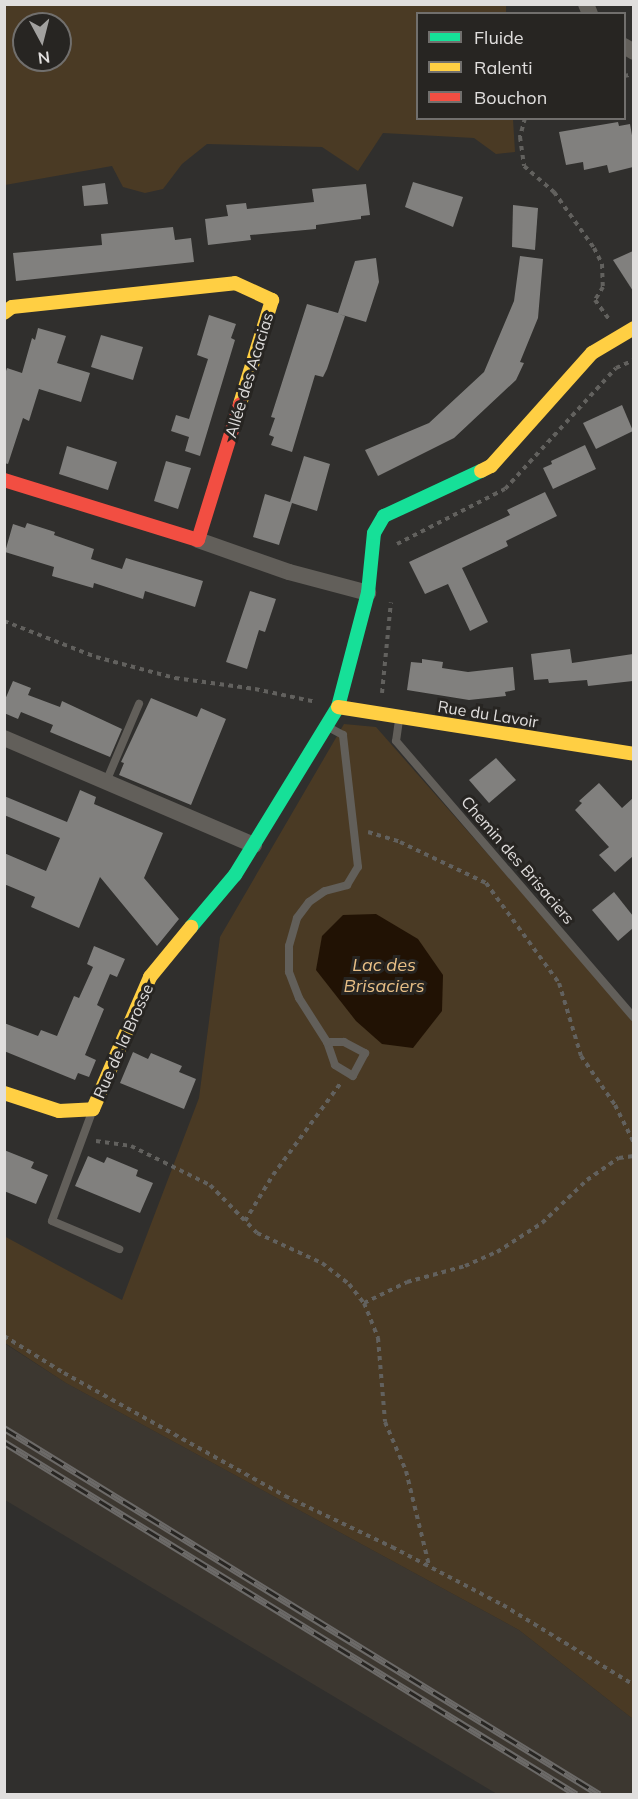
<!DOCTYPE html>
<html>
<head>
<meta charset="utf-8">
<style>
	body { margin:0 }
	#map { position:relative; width:638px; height:1799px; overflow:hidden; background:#302f2d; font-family:Mulish,sans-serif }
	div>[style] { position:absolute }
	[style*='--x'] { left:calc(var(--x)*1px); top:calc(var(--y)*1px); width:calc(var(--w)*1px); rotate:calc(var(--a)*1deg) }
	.built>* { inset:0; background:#3c3730 }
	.green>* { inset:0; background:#4a3a24 }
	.water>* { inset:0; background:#211204 }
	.building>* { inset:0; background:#81807e }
	.path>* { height:4px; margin-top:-2px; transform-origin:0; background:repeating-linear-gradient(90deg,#62615e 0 4.5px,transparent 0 9px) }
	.lane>* { height:8px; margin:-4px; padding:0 4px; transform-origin:4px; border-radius:4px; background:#625f5a }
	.street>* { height:16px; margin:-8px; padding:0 8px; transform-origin:8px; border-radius:8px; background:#625f5a }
	.fast>* { height:14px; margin:-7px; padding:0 7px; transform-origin:7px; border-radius:7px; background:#16e098 }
	.slow>* { height:14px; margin:-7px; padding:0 7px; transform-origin:7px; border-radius:7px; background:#ffcf43 }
	.jam>* { height:14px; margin:-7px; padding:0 7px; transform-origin:7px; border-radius:7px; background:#f24e42 }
	.rail>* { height:7px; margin-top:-3.5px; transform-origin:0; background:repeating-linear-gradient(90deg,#272522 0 14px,#6c6a68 0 28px); box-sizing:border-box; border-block:2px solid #6c6a68 }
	span { translate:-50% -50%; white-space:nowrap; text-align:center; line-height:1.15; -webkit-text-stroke:6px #272522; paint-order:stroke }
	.street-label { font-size:16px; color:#e0dedd }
	.water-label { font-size:18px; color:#e8bf86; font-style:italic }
	.frame { position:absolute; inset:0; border:6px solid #e0dedd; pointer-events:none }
	.legend { position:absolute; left:416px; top:12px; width:210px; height:108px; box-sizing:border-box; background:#272522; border:2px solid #716f6d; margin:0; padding:8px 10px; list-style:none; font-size:18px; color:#e0dedd }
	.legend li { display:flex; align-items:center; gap:12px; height:30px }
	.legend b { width:30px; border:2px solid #716f6d }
	.north { position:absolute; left:12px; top:12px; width:60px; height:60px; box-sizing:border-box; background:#272522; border:2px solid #716f6d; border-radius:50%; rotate:173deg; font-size:16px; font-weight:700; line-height:24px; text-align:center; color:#e0dedd }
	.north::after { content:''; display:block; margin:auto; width:21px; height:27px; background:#a2a19f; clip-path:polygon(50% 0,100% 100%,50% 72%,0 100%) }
</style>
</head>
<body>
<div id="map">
	<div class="built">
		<i style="clip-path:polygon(4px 1343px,66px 1383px,519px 1630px,633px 1719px,633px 1794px,497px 1794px,5px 1500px)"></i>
	</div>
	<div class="green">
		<i style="clip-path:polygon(evenodd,5px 4px,506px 5px,506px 13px,418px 14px,418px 118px,513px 119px,515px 152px,496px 154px,474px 138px,383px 133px,358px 171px,322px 147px,207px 144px,182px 164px,163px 189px,145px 193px,123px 187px,112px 166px,5px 185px,5px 4px,24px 24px,60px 24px,60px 60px,24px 60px,24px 24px)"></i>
		<i style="clip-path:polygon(344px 724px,376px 727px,633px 1019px,633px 1719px,519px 1630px,66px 1383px,5px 1343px,4px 1236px,122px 1300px,199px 1098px,220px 937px)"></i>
	</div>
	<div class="water">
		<i style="clip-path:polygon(376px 914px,418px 939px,443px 975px,442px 1011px,413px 1048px,382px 1044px,356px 1021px,316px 970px,322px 936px,343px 915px)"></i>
	</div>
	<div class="building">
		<i style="clip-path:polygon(618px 122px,619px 126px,630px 124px,633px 141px,633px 167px,609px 173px,607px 165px,584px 170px,583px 162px,566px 165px,559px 132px)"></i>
		<i style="clip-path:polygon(413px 182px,463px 197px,453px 227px,405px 207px)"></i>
		<i style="clip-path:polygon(105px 183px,108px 204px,84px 206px,82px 186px)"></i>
		<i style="clip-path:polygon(366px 184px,370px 215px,361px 216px,361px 219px,316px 225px,316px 229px,250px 235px,251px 240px,208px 245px,205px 219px,228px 216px,226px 205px,246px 203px,247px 209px,314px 202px,312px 189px)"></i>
		<i style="clip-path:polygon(513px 205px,538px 208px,535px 250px,512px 247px)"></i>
		<i style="clip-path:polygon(173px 227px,175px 240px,191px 238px,194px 262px,16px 281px,13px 253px,102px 245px,101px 234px)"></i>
		<i style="clip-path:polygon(633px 251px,633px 291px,613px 260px)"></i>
		<i style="clip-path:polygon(520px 256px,543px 259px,538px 318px,520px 362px,524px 363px,516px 380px,454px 438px,378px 476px,365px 450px,429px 423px,484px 372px,514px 301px)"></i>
		<i style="clip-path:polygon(376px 258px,379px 282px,366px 322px,339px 314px,345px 316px,327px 369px,323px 377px,315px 375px,292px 452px,271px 445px,274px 437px,269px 435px,275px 418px,271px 417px,307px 304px,338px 313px,355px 261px)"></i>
		<i style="clip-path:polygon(209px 315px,236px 324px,231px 338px,235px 340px,200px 456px,185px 451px,189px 437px,171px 431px,176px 415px,189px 419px,208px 359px,197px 355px)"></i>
		<i style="clip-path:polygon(38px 328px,66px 336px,57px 363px,90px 373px,81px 402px,39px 389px,29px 421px,23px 418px,8px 464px,4px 463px,4px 377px,7px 368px,22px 373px,32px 338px,35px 340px)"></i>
		<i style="clip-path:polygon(101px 335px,143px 347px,133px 380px,91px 367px)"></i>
		<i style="clip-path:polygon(622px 405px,633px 431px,596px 449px,583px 423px)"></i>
		<i style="clip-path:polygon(585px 445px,596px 469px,553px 489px,543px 468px,552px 464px,551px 461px)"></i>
		<i style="clip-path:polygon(67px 446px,117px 462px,108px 490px,59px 474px)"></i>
		<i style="clip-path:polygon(304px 456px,330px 464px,317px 511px,292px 503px,279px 545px,253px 537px,265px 494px,290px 502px)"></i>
		<i style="clip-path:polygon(166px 461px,191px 468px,178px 509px,154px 501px)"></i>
		<i style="clip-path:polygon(545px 492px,557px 516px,506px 541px,508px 546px,462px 568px,488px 622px,470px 631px,448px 584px,425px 594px,409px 562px,510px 515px,507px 510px)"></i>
		<i style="clip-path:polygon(27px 523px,55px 532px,54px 535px,94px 549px,91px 559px,122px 569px,126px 558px,203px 581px,195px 607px,145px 591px,143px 599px,94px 583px,93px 588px,52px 576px,54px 567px,5px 552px,13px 524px,25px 528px)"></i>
		<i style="clip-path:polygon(250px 591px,276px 599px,265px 632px,259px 630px,247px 669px,226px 662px)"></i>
		<i style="clip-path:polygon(570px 649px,572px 663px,633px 654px,633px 681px,588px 686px,587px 680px,549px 683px,548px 679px,534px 680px,531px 654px)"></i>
		<i style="clip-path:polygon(422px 659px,443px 662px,442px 668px,468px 672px,513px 667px,515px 690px,505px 692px,506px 696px,469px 700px,407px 690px,411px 662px,422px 663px)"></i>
		<i style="clip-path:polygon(13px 681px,31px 688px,28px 695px,60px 707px,62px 701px,122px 729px,110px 757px,50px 732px,53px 725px,21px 712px,18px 719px,4px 713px,4px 702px)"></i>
		<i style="clip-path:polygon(151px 698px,197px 717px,201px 708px,226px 719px,191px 805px,119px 775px,124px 763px,121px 762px)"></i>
		<i style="clip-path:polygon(496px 758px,516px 780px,489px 803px,469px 780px)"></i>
		<i style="clip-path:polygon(599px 783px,622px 808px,633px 798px,633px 856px,615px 872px,599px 855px,609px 847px,575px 810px,582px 803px,579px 801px)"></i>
		<i style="clip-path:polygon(80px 790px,96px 797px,94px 804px,163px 833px,144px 878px,179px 919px,157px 946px,100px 877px,79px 928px,31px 907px,35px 897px,4px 884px,4px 853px,46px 871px,60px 838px,4px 815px,4px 796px,67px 822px)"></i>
		<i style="clip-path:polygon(614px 892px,633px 916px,633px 928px,618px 941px,592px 910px)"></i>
		<i style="clip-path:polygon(94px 946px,125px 959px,117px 977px,110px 974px,97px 1005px,104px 1009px,85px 1055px,96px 1060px,89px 1077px,78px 1073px,75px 1080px,4px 1051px,4px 1023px,38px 1036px,41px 1030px,57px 1036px,74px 996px,79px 998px,93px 967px,87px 964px)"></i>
		<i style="clip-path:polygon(133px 1052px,148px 1059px,151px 1053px,182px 1066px,179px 1072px,196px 1079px,184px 1109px,120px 1083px)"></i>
		<i style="clip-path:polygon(4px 1150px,34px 1162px,31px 1168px,48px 1175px,36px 1204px,4px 1191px)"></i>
		<i style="clip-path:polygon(88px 1156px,104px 1163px,107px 1157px,138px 1170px,136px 1176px,153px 1183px,140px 1213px,75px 1186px)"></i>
	</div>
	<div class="path">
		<i style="--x:624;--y:76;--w:10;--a:-11"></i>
		<i style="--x:525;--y:118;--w:20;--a:105"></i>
		<i style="--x:520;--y:137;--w:29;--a:82"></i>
		<i style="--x:524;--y:166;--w:40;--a:41"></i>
		<i style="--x:554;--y:192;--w:69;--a:54.5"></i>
		<i style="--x:594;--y:248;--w:18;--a:63"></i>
		<i style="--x:602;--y:264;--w:23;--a:88"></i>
		<i style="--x:603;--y:287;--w:15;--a:122"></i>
		<i style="--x:595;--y:300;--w:24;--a:54"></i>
		<i style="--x:397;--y:544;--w:121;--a:-27"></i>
		<i style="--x:505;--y:489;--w:164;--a:-47.5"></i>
		<i style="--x:616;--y:368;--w:20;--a:-24"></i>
		<i style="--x:4;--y:621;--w:99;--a:21.4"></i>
		<i style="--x:96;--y:657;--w:82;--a:14.9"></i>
		<i style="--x:175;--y:678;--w:81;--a:7.8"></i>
		<i style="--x:255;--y:689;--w:62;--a:12"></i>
		<i style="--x:382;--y:693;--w:91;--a:-84.4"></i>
		<i style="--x:368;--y:832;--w:34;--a:17"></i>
		<i style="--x:400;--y:842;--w:95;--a:25.5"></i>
		<i style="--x:486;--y:883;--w:124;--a:53.9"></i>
		<i style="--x:559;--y:983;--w:76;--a:73.2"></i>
		<i style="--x:581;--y:1056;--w:60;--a:55.2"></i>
		<i style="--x:615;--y:1105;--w:42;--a:63.4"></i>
		<i style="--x:96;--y:1141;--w:35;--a:8"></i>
		<i style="--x:131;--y:1146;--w:88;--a:26.3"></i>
		<i style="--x:210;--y:1185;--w:67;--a:45.6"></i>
		<i style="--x:257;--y:1233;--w:72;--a:24.8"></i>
		<i style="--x:322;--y:1263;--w:34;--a:38"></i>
		<i style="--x:349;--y:1284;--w:24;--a:52"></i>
		<i style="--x:364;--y:1303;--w:38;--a:68"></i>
		<i style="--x:378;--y:1338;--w:84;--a:85.2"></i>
		<i style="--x:385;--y:1422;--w:53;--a:66.8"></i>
		<i style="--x:406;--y:1471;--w:97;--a:76.3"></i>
		<i style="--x:245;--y:1221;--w:54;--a:-58.7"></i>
		<i style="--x:273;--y:1175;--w:113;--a:-53.6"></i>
		<i style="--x:364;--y:1303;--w:48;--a:-26"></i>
		<i style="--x:407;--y:1282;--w:60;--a:-15.4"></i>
		<i style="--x:465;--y:1266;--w:35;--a:-24"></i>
		<i style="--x:497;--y:1252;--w:54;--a:-32.8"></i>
		<i style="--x:542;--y:1223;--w:62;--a:-43.7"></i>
		<i style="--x:587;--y:1180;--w:39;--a:-35"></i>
		<i style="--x:619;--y:1158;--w:15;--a:-8"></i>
		<i style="--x:4;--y:1336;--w:70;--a:31.7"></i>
		<i style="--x:64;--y:1373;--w:253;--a:29.1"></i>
		<i style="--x:285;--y:1496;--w:119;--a:25.5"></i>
		<i style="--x:392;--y:1547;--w:125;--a:27.6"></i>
		<i style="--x:503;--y:1605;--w:153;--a:31.4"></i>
	</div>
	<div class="lane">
		<i style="--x:399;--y:720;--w:21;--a:98"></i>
		<i style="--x:396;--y:741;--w:365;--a:49.3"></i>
		<i style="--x:106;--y:782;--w:85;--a:-67.1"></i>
		<i style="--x:327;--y:1042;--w:17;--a:0"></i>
		<i style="--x:344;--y:1042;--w:24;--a:28"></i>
		<i style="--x:365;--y:1053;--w:26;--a:118"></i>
		<i style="--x:353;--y:1076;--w:21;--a:-149"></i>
		<i style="--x:335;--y:1065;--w:24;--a:-109"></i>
		<i style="--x:327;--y:1042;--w:52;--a:-122.5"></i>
		<i style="--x:299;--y:998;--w:28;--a:-111"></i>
		<i style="--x:289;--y:972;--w:26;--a:-90"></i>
		<i style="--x:289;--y:946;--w:29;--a:-74"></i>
		<i style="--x:297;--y:918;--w:20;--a:-53"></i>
		<i style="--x:309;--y:902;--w:19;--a:-35"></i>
		<i style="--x:325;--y:891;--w:23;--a:-15"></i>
		<i style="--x:347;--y:885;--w:21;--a:-59"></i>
		<i style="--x:358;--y:867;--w:133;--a:-96.5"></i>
		<i style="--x:343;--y:735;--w:17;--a:-152"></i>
		<i style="--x:92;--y:1112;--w:116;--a:110.2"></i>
		<i style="--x:52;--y:1221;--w:73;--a:22.7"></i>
	</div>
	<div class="street">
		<i style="--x:586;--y:4;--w:11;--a:68"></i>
		<i style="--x:624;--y:46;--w:12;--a:31"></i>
		<i style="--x:198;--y:540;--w:96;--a:19.4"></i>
		<i style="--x:289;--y:572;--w:82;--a:14.9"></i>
		<i style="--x:4;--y:738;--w:272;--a:23.2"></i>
	</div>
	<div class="fast">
		<i style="--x:191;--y:927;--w:68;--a:-49.8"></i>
		<i style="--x:235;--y:875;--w:197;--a:-58.5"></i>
		<i style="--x:338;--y:707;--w:118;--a:-75.3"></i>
		<i style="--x:368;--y:593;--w:60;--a:-84.3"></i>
		<i style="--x:374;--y:533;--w:20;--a:-60"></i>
		<i style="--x:384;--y:516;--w:107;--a:-24.9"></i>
	</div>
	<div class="slow">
		<i style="--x:4;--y:313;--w:10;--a:-37"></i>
		<i style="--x:12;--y:307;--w:224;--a:-6.1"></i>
		<i style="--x:235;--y:283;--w:41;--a:24.7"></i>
		<i style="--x:272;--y:300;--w:109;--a:107.1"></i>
		<i style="--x:481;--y:471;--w:11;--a:-27"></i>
		<i style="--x:491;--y:466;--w:152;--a:-48.2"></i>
		<i style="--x:592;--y:353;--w:49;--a:-30.8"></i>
		<i style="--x:338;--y:707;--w:300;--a:9"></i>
		<i style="--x:4;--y:1093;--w:58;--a:18.1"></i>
		<i style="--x:59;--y:1111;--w:34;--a:-3"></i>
		<i style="--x:93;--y:1109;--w:144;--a:-66.6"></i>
		<i style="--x:150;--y:977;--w:65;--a:-50.6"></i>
	</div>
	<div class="jam">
		<i style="--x:4;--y:480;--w:203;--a:17.2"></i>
		<i style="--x:198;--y:540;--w:142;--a:-72.8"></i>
	</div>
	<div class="rail">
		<i style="--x:4;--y:1428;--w:699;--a:31.6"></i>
		<i style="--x:4;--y:1442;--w:672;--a:31.61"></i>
	</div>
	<div class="street-label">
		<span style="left:249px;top:375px;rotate:-73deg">Allée des Acacias</span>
		<span style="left:488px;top:714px;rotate:9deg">Rue du Lavoir</span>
		<span style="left:518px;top:860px;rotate:49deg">Chemin des Brisaciers</span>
		<span style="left:123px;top:1041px;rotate:-66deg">Rue de la Brosse</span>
	</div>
	<div class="water-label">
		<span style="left:384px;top:976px">Lac des<br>Brisaciers</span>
	</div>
	<div class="frame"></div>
	<ul class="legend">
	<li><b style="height:8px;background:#16e098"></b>Fluide</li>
	<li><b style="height:8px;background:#ffcf43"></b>Ralenti</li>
	<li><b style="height:8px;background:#f24e42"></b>Bouchon</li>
	</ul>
	<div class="north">N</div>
</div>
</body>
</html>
